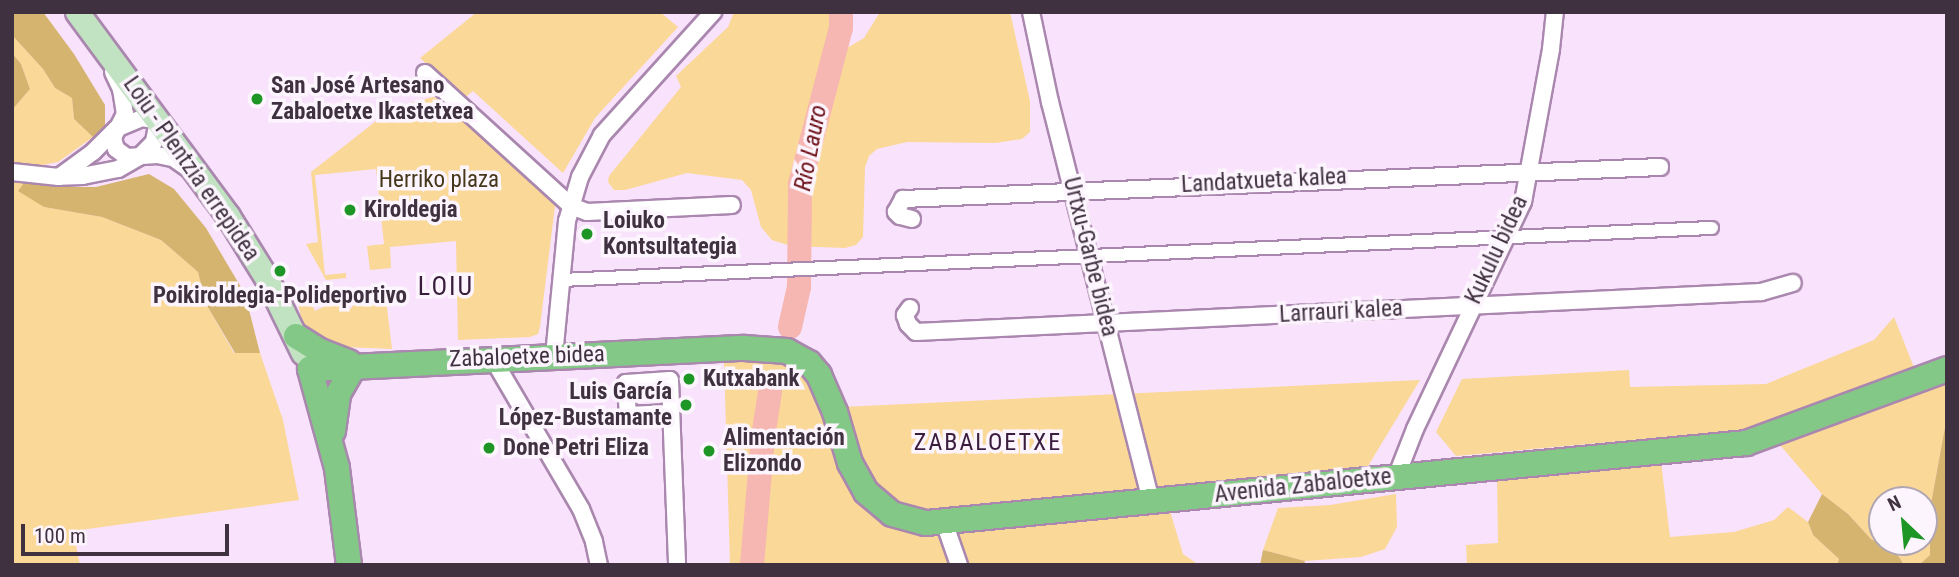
<!DOCTYPE html>
<html>
<head>
<meta charset="utf-8">
<style>
	body { margin:0 }
	#map { position:relative; width:1959px; height:577px; overflow:hidden; background:#f9e2fb; font-family:"Roboto Condensed",sans-serif }
	div>[style] { position:absolute }
	[style*='--x'] { left:calc(var(--x)*1px); top:calc(var(--y)*1px); width:calc(var(--w)*1px); rotate:calc(var(--a)*1deg) }
	.green>* { inset:0; background:#fad897 }
	.forest>* { inset:0; background:#d5b470 }
	.river>* { height:24px; margin:-12px; padding:0 12px; transform-origin:12px; border-radius:12px; background:#f6b6b1 }
	.roads { filter:drop-shadow(2px 0 #aa87ae) drop-shadow(-2px 0 #aa87ae) drop-shadow(0 2px #aa87ae) drop-shadow(0 -2px #aa87ae) }
	.pedestrian>* { height:12px; margin:-6px; padding:0 6px; transform-origin:6px; border-radius:6px; background:#fff }
	.minor>* { height:16px; margin:-8px; padding:0 8px; transform-origin:8px; border-radius:8px; background:#fff }
	.secondary>* { height:23px; margin:-11.5px; padding:0 11.5px; transform-origin:11.5px; border-radius:11.5px; background:#c1e3c2 }
	.primary>* { height:24px; margin:-12px; padding:0 12px; transform-origin:12px; border-radius:12px; background:#83c886 }
	.dots>* { width:19px; height:19px; translate:-50% -50%; box-sizing:border-box; border:4px solid #fdf5fe; border-radius:50% }
	span { translate:-50% -50%; white-space:nowrap; text-align:center; line-height:1.15; -webkit-text-stroke:7px #fdf5fe; paint-order:stroke }
	.poi-label { font-size:23px; color:#403141; font-weight:700 }
	.left { translate:0 -50%; text-align:left }
	.right { translate:-100% -50%; text-align:right }
	.street-label { font-size:23px; color:#403141 }
	.park-label { font-size:23px; color:#453719 }
	.water-label { font-size:24px; color:#6d1118; font-style:italic }
	.neighbourhood-label { font-size:24px; color:#3a1d3d; letter-spacing:2px }
	.quarter-label { font-size:26px; color:#3a1d3d; letter-spacing:2px }
	.frame { position:absolute; inset:0; border:14px solid #403141; pointer-events:none }
	.north { position:absolute; left:1868px; top:486px; width:70px; height:70px; box-sizing:border-box; background:#fdf5fe; border:2px solid #b1a7b2; border-radius:50%; rotate:334deg; font-size:19px; font-weight:700; line-height:28px; text-align:center; color:#403141 }
	.north::after { content:''; display:block; margin:auto; width:24px; height:32px; background:#1e9626; clip-path:polygon(50% 0,100% 100%,50% 72%,0 100%) }
	.scale { position:absolute; left:21px; top:524px; width:208px; height:32px; box-sizing:border-box; border:4px solid #403141; border-top:0; padding-left:9px; font-size:21px; line-height:24px; white-space:nowrap; color:#403141; -webkit-text-stroke:5px #fdf5fe; paint-order:stroke }
</style>
</head>
<body>
<div id="map">
	<div class="green">
		<i style="clip-path:polygon(477px 12px,660px 12px,678px 27px,595px 118px,563px 173px,473px 91px,464px 98px,420px 58px)"></i>
		<i style="clip-path:polygon(734px 12px,832px 12px,835px 38px,847px 48px,864px 38px,880px 12px,1010px 12px,1030px 101px,1030px 132px,1022px 139px,995px 143px,907px 142px,877px 149px,869px 156px,865px 167px,863px 237px,856px 245px,845px 248px,791px 246px,772px 240px,761px 227px,751px 190px,742px 180px,687px 173px,625px 190px,614px 190px,608px 182px,609px 176px,681px 87px,676px 76px,728px 27px)"></i>
		<i style="clip-path:polygon(12px 35px,43px 69px,55px 88px,72px 98px,74px 119px,93px 137px,58px 162px,37px 166px,44px 207px,102px 217px,161px 240px,198px 272px,206px 304px,234px 353px,260px 353px,283px 420px,299px 500px,73px 531px,80px 565px,12px 565px,12px 110px,30px 89px,21px 64px,12px 53px)"></i>
		<i style="clip-path:polygon(433px 97px,445px 101px,552px 198px,555px 206px,540px 327px,538px 334px,530px 337px,458px 340px,456px 241px,390px 247px,391px 268px,370px 270px,367px 246px,384px 244px,376px 169px,315px 175px,325px 275px,346px 273px,346px 278px,326px 280px,306px 244px,318px 242px,311px 172px,394px 107px)"></i>
		<i style="clip-path:polygon(302px 287px,315px 311px,333px 302px,348px 311px,357px 302px,385px 291px,392px 349px,344px 347px,325px 342px,303px 326px,295px 289px)"></i>
		<i style="clip-path:polygon(evenodd,1894px 317px,1915px 370px,1947px 386px,1947px 416px,1930px 509px,1930px 555px,1919px 565px,1904px 565px,1896px 552px,1871px 539px,1848px 514px,1822px 494px,1762px 424px,1742px 430px,1456px 456px,1436px 432px,1462px 379px,1629px 370px,1630px 387px,1766px 384px,1874px 340px,1894px 317px,1882px 500px,1924px 500px,1924px 542px,1882px 542px,1882px 500px)"></i>
		<i style="clip-path:polygon(771px 358px,800px 368px,820px 408px,1420px 380px,1368px 466px,1163px 488px,1183px 554px,1199px 565px,730px 565px,724px 360px)"></i>
		<i style="clip-path:polygon(1661px 462px,1670px 537px,1734px 532px,1774px 520px,1788px 507px,1808px 522px,1813px 535px,1839px 559px,1837px 565px,1467px 565px,1466px 545px,1498px 543px,1497px 476px)"></i>
		<i style="clip-path:polygon(1396px 494px,1397px 527px,1385px 549px,1361px 557px,1305px 561px,1263px 550px,1278px 508px,1330px 505px)"></i>
	</div>
	<div class="forest">
		<i style="clip-path:polygon(12px 12px,43px 12px,74px 54px,105px 105px,105px 128px,93px 137px,74px 119px,72px 98px,55px 88px,43px 69px,12px 35px)"></i>
		<i style="clip-path:polygon(12px 53px,21px 64px,30px 89px,12px 110px)"></i>
		<i style="clip-path:polygon(37px 166px,72px 187px,96px 187px,149px 174px,174px 189px,206px 228px,245px 294px,260px 353px,235px 353px,206px 304px,198px 272px,161px 240px,102px 217px,44px 207px,18px 191px)"></i>
		<i style="clip-path:polygon(1947px 416px,1947px 565px,1919px 565px,1930px 555px,1930px 509px)"></i>
		<i style="clip-path:polygon(1822px 494px,1848px 514px,1871px 539px,1896px 552px,1904px 565px,1837px 565px,1839px 559px,1813px 535px,1808px 522px)"></i>
		<i style="clip-path:polygon(1263px 550px,1305px 561px,1304px 565px,1260px 565px)"></i>
	</div>
	<div class="river">
		<i style="--x:790;--y:327;--w:41;--a:-77.3"></i>
		<i style="--x:799;--y:287;--w:103;--a:-89.4"></i>
		<i style="--x:800;--y:184;--w:161;--a:-75.3"></i>
		<i style="--x:841;--y:28;--w:16;--a:-90"></i>
		<i style="--x:752;--y:565;--w:128;--a:-85.1"></i>
		<i style="--x:763;--y:437;--w:46;--a:-81.2"></i>
	</div>
	<div class="roads">
		<div class="pedestrian">
			<i style="--x:561;--y:280;--w:1152;--a:-2.59"></i>
		</div>
		<div class="minor">
			<i style="--x:1031;--y:12;--w:92;--a:78.1"></i>
			<i style="--x:1050;--y:102;--w:413;--a:75.8"></i>
			<i style="--x:113;--y:72;--w:19;--a:65"></i>
			<i style="--x:121;--y:89;--w:25;--a:81"></i>
			<i style="--x:125;--y:114;--w:27;--a:117"></i>
			<i style="--x:113;--y:138;--w:11;--a:75"></i>
			<i style="--x:116;--y:149;--w:14;--a:36"></i>
			<i style="--x:127;--y:157;--w:30;--a:-4"></i>
			<i style="--x:157;--y:155;--w:16;--a:11"></i>
			<i style="--x:173;--y:158;--w:19;--a:35"></i>
			<i style="--x:425;--y:73;--w:197;--a:42.3"></i>
			<i style="--x:571;--y:206;--w:17;--a:21"></i>
			<i style="--x:587;--y:212;--w:145;--a:-2.8"></i>
			<i style="--x:142;--y:118;--w:16;--a:11"></i>
			<i style="--x:158;--y:121;--w:21;--a:101"></i>
			<i style="--x:154;--y:142;--w:21;--a:135"></i>
			<i style="--x:139;--y:157;--w:24;--a:150"></i>
			<i style="--x:118;--y:169;--w:36;--a:169"></i>
			<i style="--x:83;--y:176;--w:24;--a:178"></i>
			<i style="--x:59;--y:177;--w:42;--a:-36.3"></i>
			<i style="--x:93;--y:152;--w:33;--a:-45"></i>
			<i style="--x:116;--y:129;--w:28;--a:-23"></i>
			<i style="--x:12;--y:172;--w:47;--a:6.1"></i>
			<i style="--x:912;--y:219;--w:12;--a:-166"></i>
			<i style="--x:900;--y:216;--w:6;--a:-135"></i>
			<i style="--x:896;--y:212;--w:15;--a:-62"></i>
			<i style="--x:903;--y:199;--w:758;--a:-2.42"></i>
			<i style="--x:910;--y:308;--w:9;--a:126"></i>
			<i style="--x:905;--y:315;--w:9;--a:72"></i>
			<i style="--x:908;--y:324;--w:11;--a:45"></i>
			<i style="--x:916;--y:332;--w:846;--a:-2.71"></i>
			<i style="--x:1761;--y:292;--w:33;--a:-16"></i>
			<i style="--x:554;--y:356;--w:136;--a:-84.5"></i>
			<i style="--x:567;--y:221;--w:46;--a:-73.5"></i>
			<i style="--x:580;--y:177;--w:47;--a:-62.4"></i>
			<i style="--x:602;--y:135;--w:166;--a:-47.9"></i>
			<i style="--x:493;--y:359;--w:174;--a:59.6"></i>
			<i style="--x:581;--y:509;--w:35;--a:68"></i>
			<i style="--x:594;--y:542;--w:24;--a:78"></i>
			<i style="--x:671;--y:413;--w:43;--a:177.3"></i>
			<i style="--x:628;--y:415;--w:32;--a:-94"></i>
			<i style="--x:626;--y:383;--w:44;--a:-3.9"></i>
			<i style="--x:670;--y:380;--w:185;--a:87.8"></i>
			<i style="--x:1397;--y:475;--w:49;--a:-68.6"></i>
			<i style="--x:1415;--y:429;--w:251;--a:-64.6"></i>
			<i style="--x:1523;--y:202;--w:156;--a:-79.6"></i>
			<i style="--x:1551;--y:49;--w:37;--a:-84"></i>
			<i style="--x:944;--y:522;--w:46;--a:70.8"></i>
		</div>
		<div class="secondary">
			<i style="--x:77;--y:12;--w:254;--a:53.5"></i>
			<i style="--x:228;--y:216;--w:74;--a:58.2"></i>
			<i style="--x:267;--y:279;--w:82;--a:64.1"></i>
		</div>
		<div class="primary">
			<i style="--x:296;--y:336;--w:28;--a:32"></i>
			<i style="--x:320;--y:351;--w:31;--a:21"></i>
			<i style="--x:333;--y:431;--w:37;--a:-82"></i>
			<i style="--x:338;--y:394;--w:32;--a:-60"></i>
			<i style="--x:349;--y:565;--w:98;--a:-97.1"></i>
			<i style="--x:337;--y:468;--w:103;--a:-105.3"></i>
			<i style="--x:310;--y:369;--w:435;--a:-2.8"></i>
			<i style="--x:744;--y:348;--w:43;--a:4"></i>
			<i style="--x:787;--y:351;--w:25;--a:29"></i>
			<i style="--x:809;--y:363;--w:16;--a:50"></i>
			<i style="--x:819;--y:375;--w:40;--a:66.6"></i>
			<i style="--x:835;--y:412;--w:53;--a:73.6"></i>
			<i style="--x:850;--y:463;--w:33;--a:61"></i>
			<i style="--x:866;--y:492;--w:34;--a:40"></i>
			<i style="--x:892;--y:514;--w:35;--a:15"></i>
			<i style="--x:926;--y:523;--w:824;--a:-5.57"></i>
			<i style="--x:1746;--y:443;--w:214;--a:-20.2"></i>
		</div>
	</div>
	<div class="dots">
		<i style="left:257px;top:99px;background:#1e9626"></i>
		<i style="left:350px;top:210px;background:#1e9626"></i>
		<i style="left:587px;top:234px;background:#1e9626"></i>
		<i style="left:280px;top:271px;background:#1e9626"></i>
		<i style="left:689px;top:379px;background:#1e9626"></i>
		<i style="left:686px;top:405px;background:#1e9626"></i>
		<i style="left:489px;top:448px;background:#1e9626"></i>
		<i style="left:709px;top:451px;background:#1e9626"></i>
	</div>
	<div class="poi-label">
		<span class="left" style="left:271px;top:99px">San José Artesano<br>Zabaloetxe Ikastetxea</span>
		<span class="left" style="left:364px;top:210px">Kiroldegia</span>
		<span class="left" style="left:603px;top:234px">Loiuko<br>Kontsultategia</span>
		<span style="left:280px;top:296px">Poikiroldegia-Polideportivo</span>
		<span class="left" style="left:703px;top:379px">Kutxabank</span>
		<span class="right" style="left:672px;top:405px">Luis García<br>López-Bustamante</span>
		<span class="left" style="left:723px;top:451px">Alimentación<br>Elizondo</span>
		<span class="left" style="left:503px;top:448px">Done Petri Eliza</span>
	</div>
	<div class="street-label">
		<span style="left:191px;top:169px;rotate:55deg">Loiu - Plentzia errepidea</span>
		<span style="left:1264px;top:181px;rotate:-3deg">Landatxueta kalea</span>
		<span style="left:1497px;top:250px;rotate:-65deg">Kukulu bidea</span>
		<span style="left:1090px;top:257px;rotate:76deg">Urtxu-Garbe bidea</span>
		<span style="left:1341px;top:312px;rotate:-3deg">Larrauri kalea</span>
		<span style="left:527px;top:357px;rotate:-2deg">Zabaloetxe bidea</span>
		<span style="left:1303px;top:486px;rotate:-6deg">Avenida Zabaloetxe</span>
	</div>
	<div class="park-label">
		<span style="left:439px;top:180px">Herriko plaza</span>
	</div>
	<div class="water-label">
		<span style="left:811px;top:148px;rotate:-79deg">Río Lauro</span>
	</div>
	<div class="neighbourhood-label">
		<span style="left:988px;top:443px">ZABALOETXE</span>
	</div>
	<div class="quarter-label">
		<span style="left:446px;top:287px">LOIU</span>
	</div>
	<div class="frame"></div>
	<div class="north">N</div>
	<div class="scale">100 m</div>
</div>
</body>
</html>
